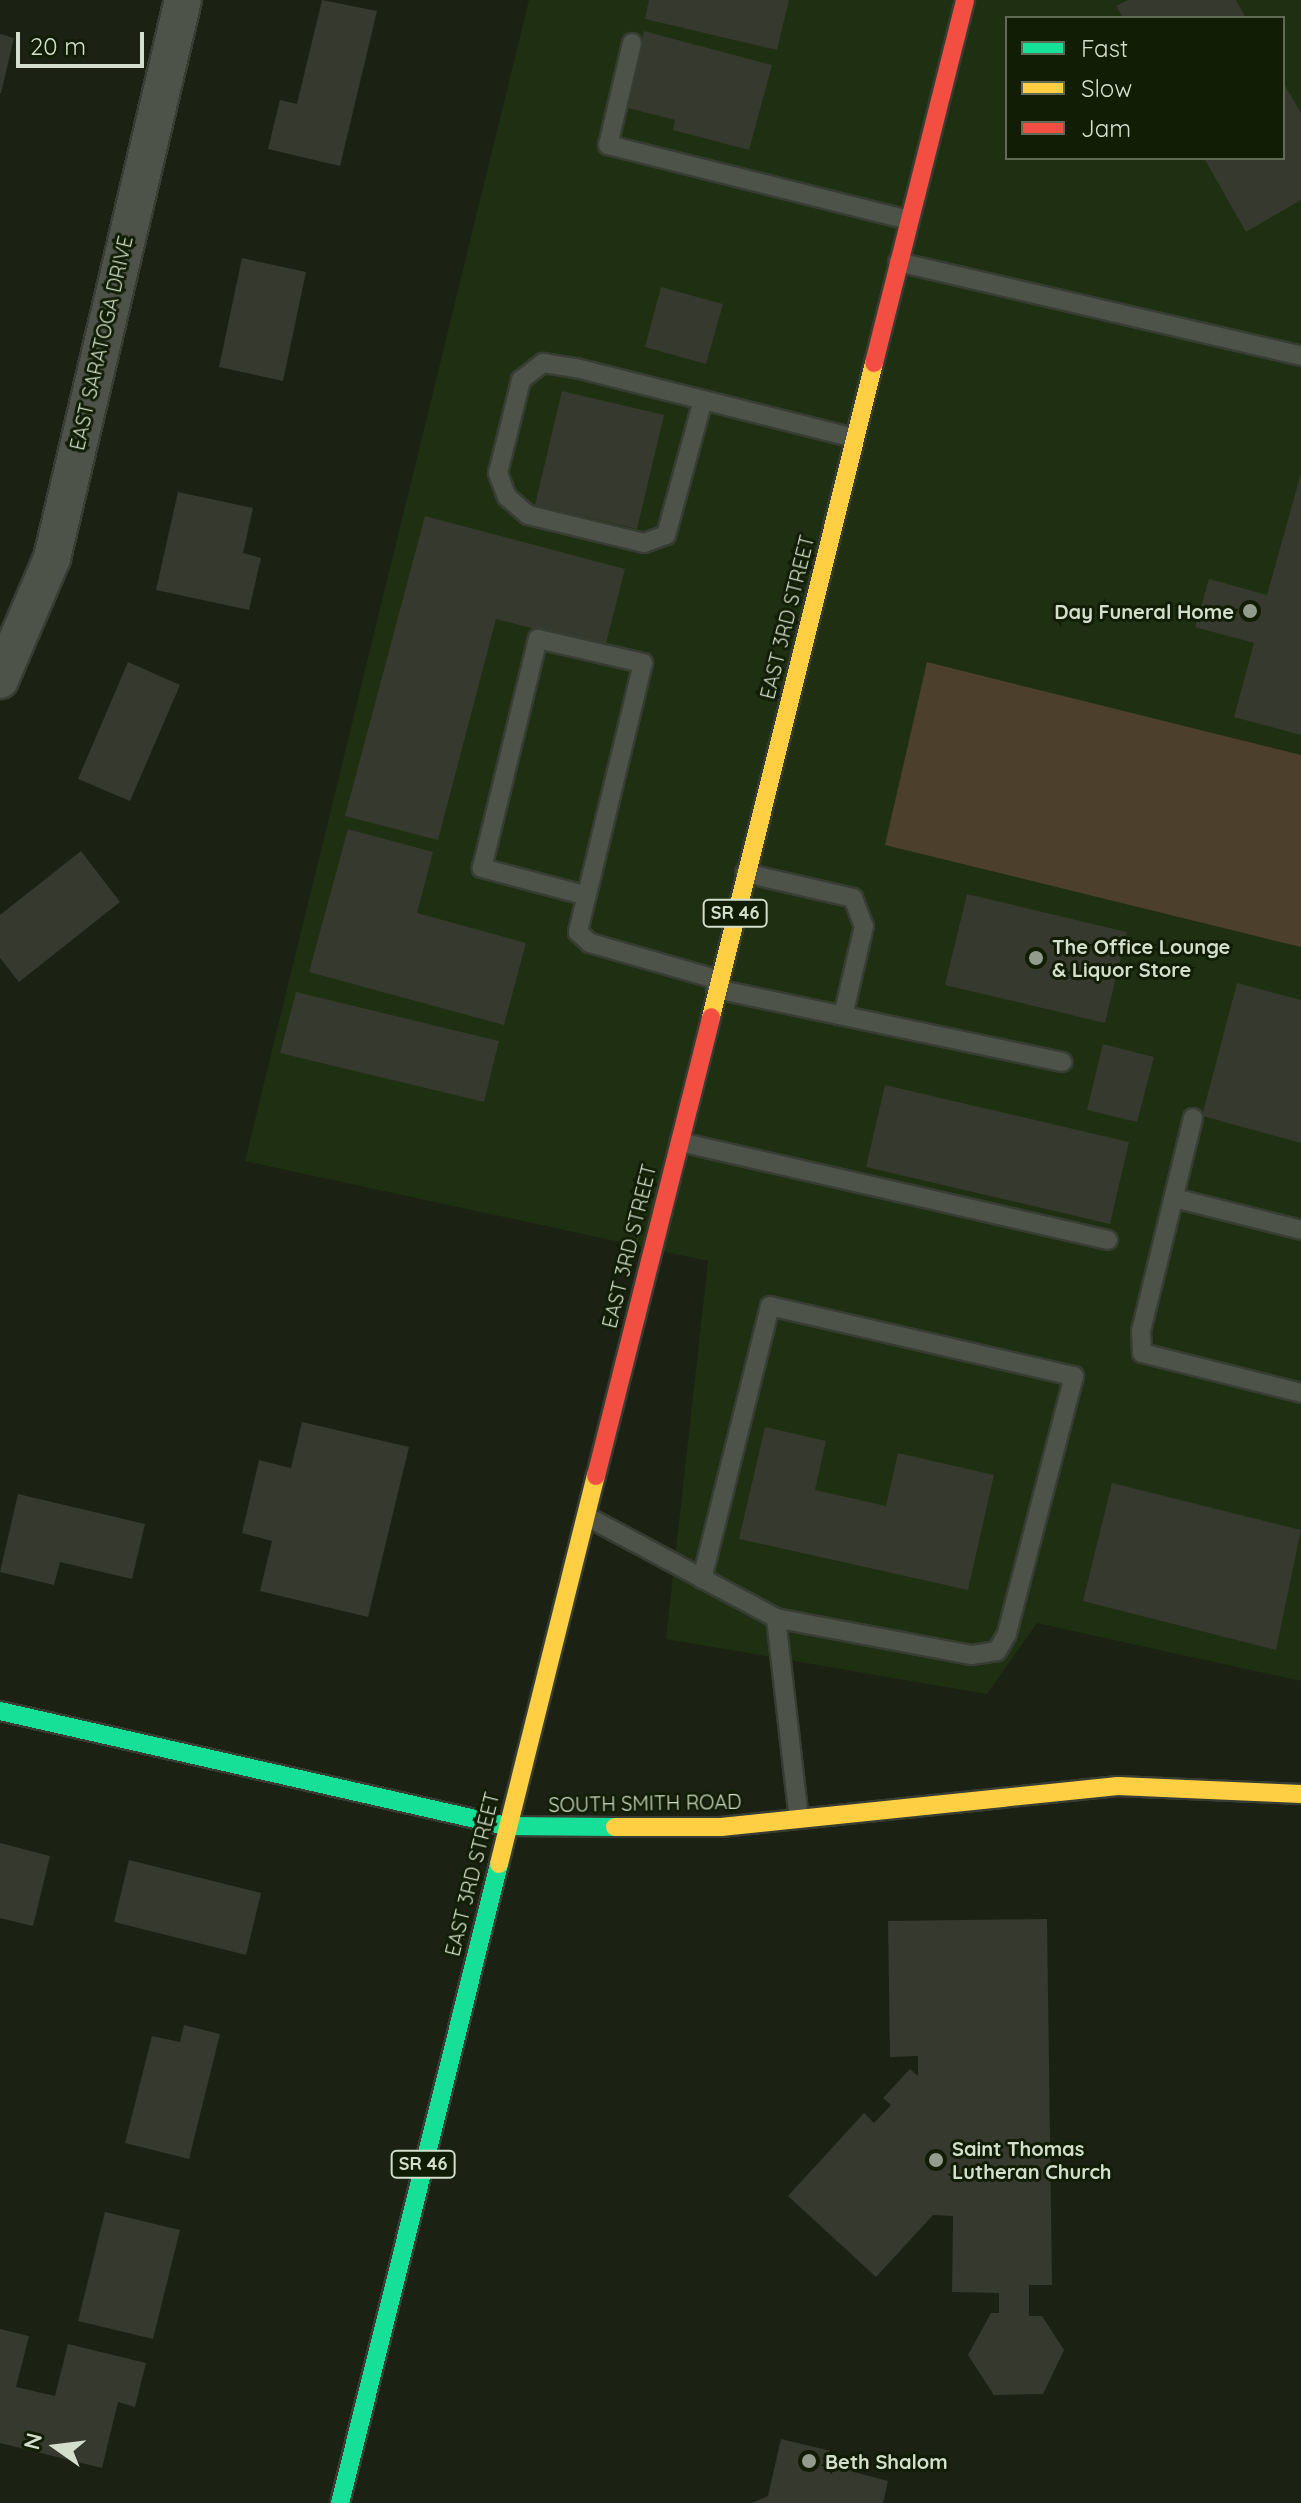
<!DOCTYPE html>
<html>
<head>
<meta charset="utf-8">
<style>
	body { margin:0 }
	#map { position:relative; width:1301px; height:2503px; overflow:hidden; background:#1b2214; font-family:Quicksand,sans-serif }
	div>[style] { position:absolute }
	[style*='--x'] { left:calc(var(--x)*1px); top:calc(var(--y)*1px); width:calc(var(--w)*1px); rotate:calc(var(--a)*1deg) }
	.built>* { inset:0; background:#1f2f11 }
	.green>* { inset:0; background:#4c3f2c }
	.building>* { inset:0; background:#36392d }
	.roads { filter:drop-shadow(2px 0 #373d33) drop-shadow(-2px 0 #373d33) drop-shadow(0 2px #373d33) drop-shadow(0 -2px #373d33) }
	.lane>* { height:18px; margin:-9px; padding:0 9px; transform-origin:9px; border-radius:9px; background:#4d5349 }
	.street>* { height:36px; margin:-18px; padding:0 18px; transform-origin:18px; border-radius:18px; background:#4d5349 }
	.fast>* { height:18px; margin:-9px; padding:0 9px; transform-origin:9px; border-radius:9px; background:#16e098 }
	.slow>* { height:18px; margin:-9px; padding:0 9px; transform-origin:9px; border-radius:9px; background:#ffcf43 }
	.jam>* { height:18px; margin:-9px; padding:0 9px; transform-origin:9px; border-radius:9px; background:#f24e42 }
	.dots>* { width:22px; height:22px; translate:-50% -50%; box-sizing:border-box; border:4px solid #111e05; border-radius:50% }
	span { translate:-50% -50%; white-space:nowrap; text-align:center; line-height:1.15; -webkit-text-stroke:6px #111e05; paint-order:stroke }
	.shield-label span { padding:2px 6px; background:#111e05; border:2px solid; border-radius:6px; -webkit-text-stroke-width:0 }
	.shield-label { font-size:18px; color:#d4decd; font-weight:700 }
	.street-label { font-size:20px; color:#d4decd }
	.poi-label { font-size:20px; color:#d4decd; font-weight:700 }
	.right { translate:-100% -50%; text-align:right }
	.left { translate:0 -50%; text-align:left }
	.legend { position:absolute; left:1005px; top:16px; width:280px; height:144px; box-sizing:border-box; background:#111e05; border:2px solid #5f6b55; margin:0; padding:10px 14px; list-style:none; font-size:24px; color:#d4decd }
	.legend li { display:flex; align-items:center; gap:16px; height:40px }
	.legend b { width:40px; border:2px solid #5f6b55 }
	.north { position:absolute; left:16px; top:2407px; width:80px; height:80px; -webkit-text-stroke:6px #111e05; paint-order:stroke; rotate:284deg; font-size:22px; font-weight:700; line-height:32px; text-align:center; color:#d4decd }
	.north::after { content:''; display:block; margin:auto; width:28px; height:36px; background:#d4decd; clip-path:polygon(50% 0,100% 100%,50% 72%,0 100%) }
	.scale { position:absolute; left:16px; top:32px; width:128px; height:36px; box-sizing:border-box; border:4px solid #d4decd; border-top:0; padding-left:10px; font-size:24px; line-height:28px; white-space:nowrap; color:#d4decd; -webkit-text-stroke:6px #111e05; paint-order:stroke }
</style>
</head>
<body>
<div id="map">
	<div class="built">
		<i style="clip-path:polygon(evenodd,529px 0,1301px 0,1301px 1681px,1037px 1623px,987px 1694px,666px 1639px,708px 1261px,245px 1161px,529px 0,1007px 18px,1283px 18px,1283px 158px,1007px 158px,1007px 18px)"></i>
	</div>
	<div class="green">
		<i style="clip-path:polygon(927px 662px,1301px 755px,1301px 947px,885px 845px)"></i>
	</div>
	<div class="building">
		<i style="clip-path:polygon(322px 0,377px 11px,340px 166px,268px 149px,280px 100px,297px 104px)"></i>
		<i style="clip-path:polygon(649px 0,789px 0,777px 50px,645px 19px)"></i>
		<i style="clip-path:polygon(1128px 0,1236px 0,1246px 18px,1123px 18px,1116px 6px)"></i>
		<i style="clip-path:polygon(644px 31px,772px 65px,749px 150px,673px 130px,675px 120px,624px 107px)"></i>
		<i style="clip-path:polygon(0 34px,14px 38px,1px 93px,0 93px)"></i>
		<i style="clip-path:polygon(1283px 82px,1301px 113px,1301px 200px,1246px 232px,1204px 158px,1283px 158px)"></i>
		<i style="clip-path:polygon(242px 258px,306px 272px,283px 381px,219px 367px)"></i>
		<i style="clip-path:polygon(661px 287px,723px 304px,706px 364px,645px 347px)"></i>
		<i style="clip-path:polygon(562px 391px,664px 415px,637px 529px,535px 505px)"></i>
		<i style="clip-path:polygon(1301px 473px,1301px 735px,1234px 717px,1254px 643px,1195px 627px,1209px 579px,1267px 595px)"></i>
		<i style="clip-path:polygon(178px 492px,253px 508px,243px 553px,261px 558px,249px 610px,156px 590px)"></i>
		<i style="clip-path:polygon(425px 516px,625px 569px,605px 647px,496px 619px,438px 840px,345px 816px)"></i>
		<i style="clip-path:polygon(128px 662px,180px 685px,130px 801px,78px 779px)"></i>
		<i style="clip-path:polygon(348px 829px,433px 852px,417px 913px,526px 943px,504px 1025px,309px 972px)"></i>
		<i style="clip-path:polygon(81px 851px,120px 902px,19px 982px,0 958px,0 915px)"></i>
		<i style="clip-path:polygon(967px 894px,1127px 932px,1105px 1023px,945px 985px)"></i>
		<i style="clip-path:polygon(1237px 983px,1301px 1000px,1301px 1143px,1202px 1116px)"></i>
		<i style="clip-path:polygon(296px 992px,499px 1041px,484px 1102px,280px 1053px)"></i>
		<i style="clip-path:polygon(1103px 1044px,1154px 1057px,1137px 1122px,1087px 1110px)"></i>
		<i style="clip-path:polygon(885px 1085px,1129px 1142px,1110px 1224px,866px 1167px)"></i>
		<i style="clip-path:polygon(302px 1422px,409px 1447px,368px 1617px,260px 1591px,272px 1541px,242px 1533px,259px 1460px,291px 1468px)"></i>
		<i style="clip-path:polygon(765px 1427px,826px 1441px,815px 1490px,886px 1506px,898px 1453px,994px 1475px,968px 1590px,739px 1539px)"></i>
		<i style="clip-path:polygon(1112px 1483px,1301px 1530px,1276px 1650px,1083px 1601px)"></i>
		<i style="clip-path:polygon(18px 1494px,145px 1524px,132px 1579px,60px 1562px,54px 1585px,0 1572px)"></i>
		<i style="clip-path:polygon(0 1843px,50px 1856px,33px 1926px,0 1918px)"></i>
		<i style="clip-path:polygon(129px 1860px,261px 1893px,246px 1955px,114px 1922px)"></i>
		<i style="clip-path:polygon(1047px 1919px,1052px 2285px,1029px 2285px,1029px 2316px,1042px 2316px,1064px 2350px,1043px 2394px,994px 2395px,968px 2355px,991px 2313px,999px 2313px,999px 2293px,952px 2292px,953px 2216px,933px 2215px,876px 2277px,788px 2196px,864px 2113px,874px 2123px,891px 2105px,883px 2098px,910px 2069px,918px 2076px,918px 2056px,890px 2057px,888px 1921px)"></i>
		<i style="clip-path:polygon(184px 2025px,220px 2034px,189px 2159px,125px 2143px,152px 2036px,180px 2042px)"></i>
		<i style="clip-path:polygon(105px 2212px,180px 2230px,153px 2339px,78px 2321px)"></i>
		<i style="clip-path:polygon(0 2329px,29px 2336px,16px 2387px,55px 2396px,68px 2344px,146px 2363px,135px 2407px,118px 2402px,102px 2468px,0 2443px)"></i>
		<i style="clip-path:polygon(781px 2439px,831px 2451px,854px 2472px,888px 2481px,883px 2503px,752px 2503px,768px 2496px)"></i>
	</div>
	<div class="roads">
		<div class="lane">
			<i style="--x:632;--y:43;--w:105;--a:103.2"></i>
			<i style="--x:608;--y:145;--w:310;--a:14"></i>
			<i style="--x:898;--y:262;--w:414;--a:13.1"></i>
			<i style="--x:703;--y:400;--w:140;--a:105.3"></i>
			<i style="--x:666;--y:535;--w:23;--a:160"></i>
			<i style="--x:644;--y:543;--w:119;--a:-166.4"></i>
			<i style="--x:528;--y:515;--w:28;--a:-139"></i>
			<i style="--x:507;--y:497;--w:26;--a:-111"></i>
			<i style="--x:498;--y:473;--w:96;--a:-76.1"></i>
			<i style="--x:521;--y:380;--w:28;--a:-38"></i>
			<i style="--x:543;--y:363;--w:33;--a:9"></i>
			<i style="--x:576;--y:368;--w:287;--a:14.1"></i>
			<i style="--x:745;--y:873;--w:111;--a:13"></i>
			<i style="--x:853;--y:898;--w:30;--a:69"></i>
			<i style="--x:864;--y:926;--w:92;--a:103.1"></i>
			<i style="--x:584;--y:895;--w:106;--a:-165.2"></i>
			<i style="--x:482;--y:868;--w:236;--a:-76.3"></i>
			<i style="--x:538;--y:639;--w:108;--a:12.9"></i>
			<i style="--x:643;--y:663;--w:277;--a:103.6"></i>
			<i style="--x:578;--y:932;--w:16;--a:43"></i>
			<i style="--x:590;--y:943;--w:134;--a:16"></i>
			<i style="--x:716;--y:989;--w:354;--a:11.9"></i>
			<i style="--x:1193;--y:1118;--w:220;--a:103.7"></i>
			<i style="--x:1141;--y:1332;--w:21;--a:87"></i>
			<i style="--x:1142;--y:1353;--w:164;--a:14.1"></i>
			<i style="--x:680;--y:1142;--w:439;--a:12.9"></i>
			<i style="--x:1174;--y:1198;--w:131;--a:14.1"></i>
			<i style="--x:586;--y:1516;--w:216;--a:28.2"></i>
			<i style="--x:776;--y:1618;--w:202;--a:83.5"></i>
			<i style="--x:702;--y:1579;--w:281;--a:-76"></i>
			<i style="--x:770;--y:1306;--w:312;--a:13"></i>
			<i style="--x:1074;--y:1376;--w:267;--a:104.6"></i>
			<i style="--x:1007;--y:1634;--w:20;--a:120"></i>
			<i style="--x:997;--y:1651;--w:26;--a:171"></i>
			<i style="--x:971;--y:1655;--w:198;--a:-169.3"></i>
		</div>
		<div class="street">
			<i style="--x:0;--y:680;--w:133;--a:-66.9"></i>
			<i style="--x:52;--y:558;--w:573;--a:-76.79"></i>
		</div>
		<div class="fast">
			<i style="--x:0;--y:1711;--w:519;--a:12.8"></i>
			<i style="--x:506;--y:1826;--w:109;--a:0.5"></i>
			<i style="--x:340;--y:2503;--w:658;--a:-76.03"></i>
		</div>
		<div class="slow">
			<i style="--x:711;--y:1017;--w:674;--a:-76"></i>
			<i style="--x:615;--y:1827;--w:106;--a:0"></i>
			<i style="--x:721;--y:1827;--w:399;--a:-5.9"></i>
			<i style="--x:1118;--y:1786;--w:183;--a:2.5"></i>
			<i style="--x:499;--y:1864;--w:400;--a:-76"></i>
		</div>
		<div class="jam">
			<i style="--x:874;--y:363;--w:374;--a:-75.9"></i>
			<i style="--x:596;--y:1476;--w:473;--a:-75.9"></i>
		</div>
	</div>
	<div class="dots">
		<i style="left:1250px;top:611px;background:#939c8c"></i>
		<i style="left:1036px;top:958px;background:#939c8c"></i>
		<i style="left:936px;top:2160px;background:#939c8c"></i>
		<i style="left:809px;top:2461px;background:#939c8c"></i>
	</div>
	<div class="shield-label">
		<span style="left:735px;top:913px">SR 46</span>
		<span style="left:423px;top:2164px">SR 46</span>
	</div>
	<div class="street-label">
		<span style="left:101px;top:343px;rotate:-77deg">EAST SARATOGA DRIVE</span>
		<span style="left:787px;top:617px;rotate:-76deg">EAST 3RD STREET</span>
		<span style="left:629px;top:1246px;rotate:-76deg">EAST 3RD STREET</span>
		<span style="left:645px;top:1803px;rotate:-1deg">SOUTH SMITH ROAD</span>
		<span style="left:472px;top:1874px;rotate:-76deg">EAST 3RD STREET</span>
	</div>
	<div class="poi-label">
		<span class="right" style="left:1234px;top:611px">Day Funeral Home</span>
		<span class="left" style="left:1052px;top:958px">The Office Lounge<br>&amp; Liquor Store</span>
		<span class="left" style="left:952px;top:2160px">Saint Thomas<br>Lutheran Church</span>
		<span class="left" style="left:825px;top:2461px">Beth Shalom</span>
	</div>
	<ul class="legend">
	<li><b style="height:10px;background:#16e098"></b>Fast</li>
	<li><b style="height:10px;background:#ffcf43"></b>Slow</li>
	<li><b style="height:10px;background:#f24e42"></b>Jam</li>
	</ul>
	<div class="north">N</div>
	<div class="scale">20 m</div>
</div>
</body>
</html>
